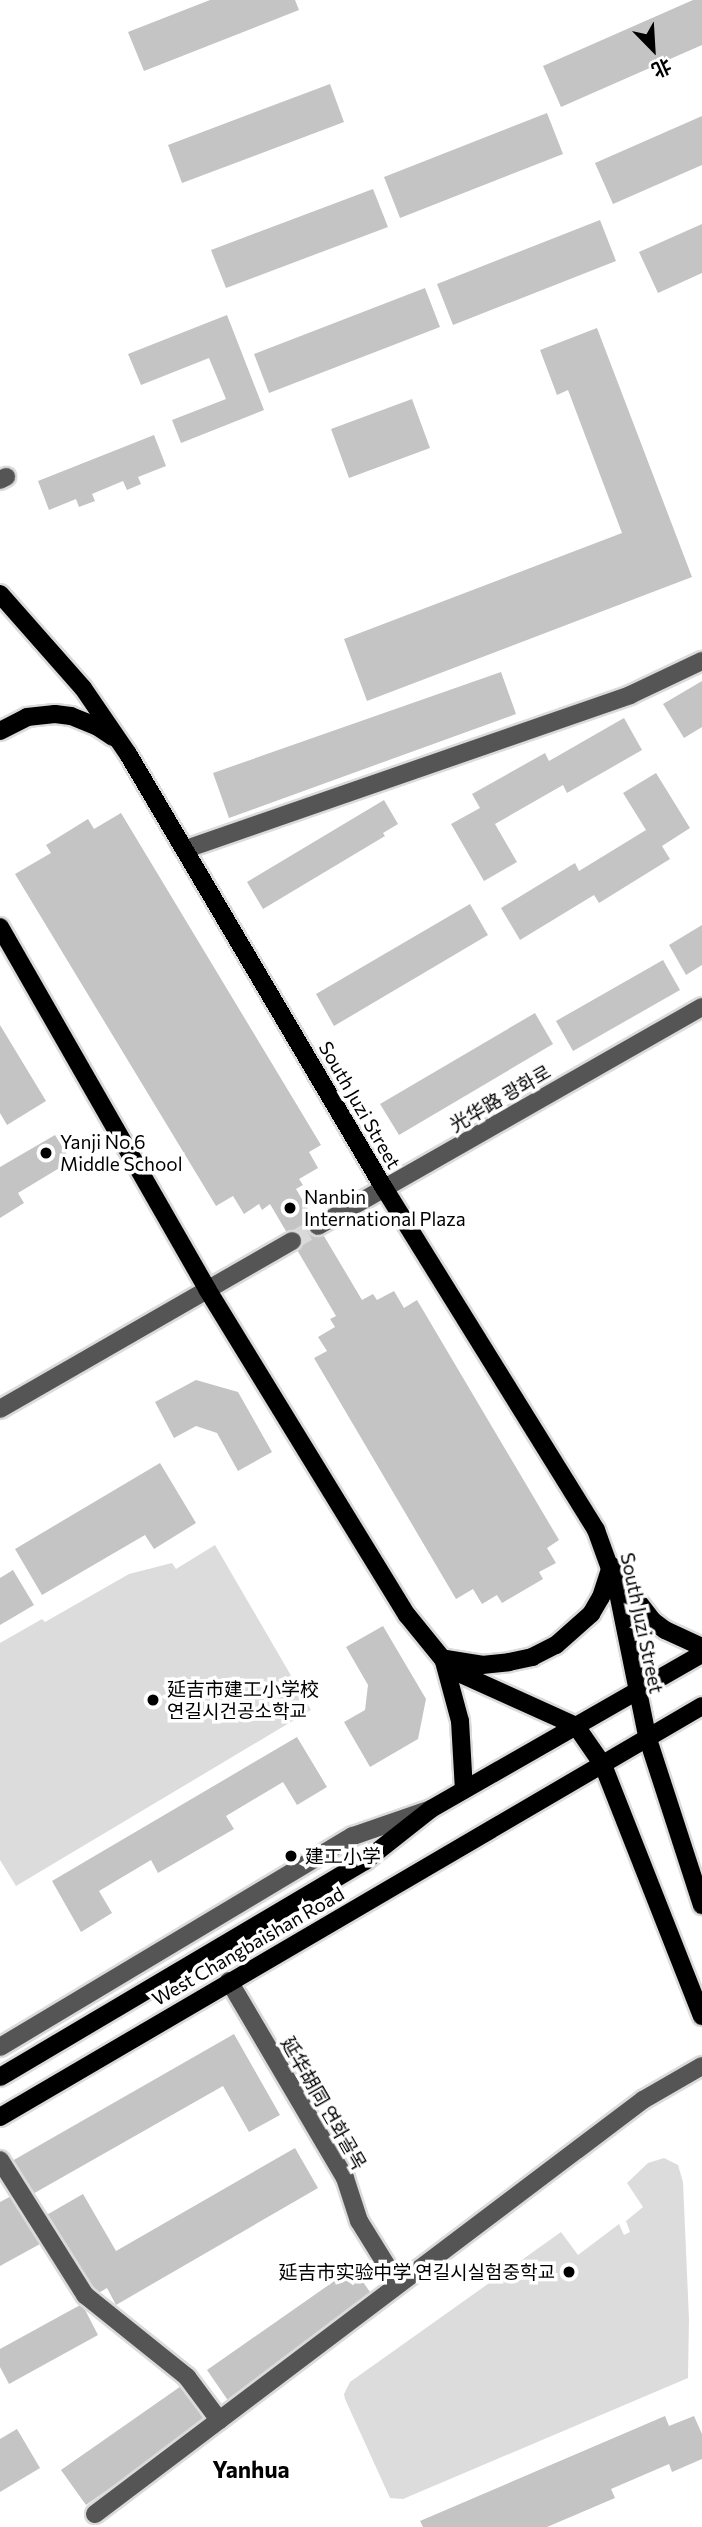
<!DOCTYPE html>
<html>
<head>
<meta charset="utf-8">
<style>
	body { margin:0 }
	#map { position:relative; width:702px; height:2527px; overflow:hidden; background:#fff; font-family:Commissioner,"Noto Sans SC","Noto Sans KR",sans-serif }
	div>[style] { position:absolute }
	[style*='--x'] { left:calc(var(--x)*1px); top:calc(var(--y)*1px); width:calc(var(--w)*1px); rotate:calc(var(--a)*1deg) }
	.green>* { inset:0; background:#dcdcdc }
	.building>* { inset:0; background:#c4c4c4 }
	.minor-tunnel>* { height:18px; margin-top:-9px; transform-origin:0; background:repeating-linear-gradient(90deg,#d9d9d9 0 18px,transparent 0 27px) }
	.roads { filter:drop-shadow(2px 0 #dbdbdb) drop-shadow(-2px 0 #dbdbdb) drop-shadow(0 2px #dbdbdb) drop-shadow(0 -2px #dbdbdb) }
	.minor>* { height:18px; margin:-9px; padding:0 9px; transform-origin:9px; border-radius:9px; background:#555 }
	.major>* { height:18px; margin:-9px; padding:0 9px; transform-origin:9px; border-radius:9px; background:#000 }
	.dots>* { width:19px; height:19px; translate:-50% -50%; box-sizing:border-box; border:4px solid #fff; border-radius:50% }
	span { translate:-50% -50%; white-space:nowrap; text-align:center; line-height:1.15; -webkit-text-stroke:7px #fff; paint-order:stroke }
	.street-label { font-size:19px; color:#000 }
	.poi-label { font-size:19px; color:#000 }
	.left { translate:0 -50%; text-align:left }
	.right { translate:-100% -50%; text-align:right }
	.quarter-label { font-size:23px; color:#000; font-weight:700 }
	.north { position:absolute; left:618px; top:14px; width:70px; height:70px; -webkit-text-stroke:5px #fff; paint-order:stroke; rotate:156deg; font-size:19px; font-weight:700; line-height:28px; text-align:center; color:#000 }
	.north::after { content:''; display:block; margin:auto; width:24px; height:32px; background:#000; clip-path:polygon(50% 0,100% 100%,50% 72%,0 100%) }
</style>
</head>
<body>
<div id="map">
	<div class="green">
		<i style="clip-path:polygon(215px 1545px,311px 1710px,16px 1886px,0 1860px,0 1643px,42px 1619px,45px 1622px,129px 1574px,172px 1563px,176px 1569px)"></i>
		<i style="clip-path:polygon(664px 2158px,678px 2165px,683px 2182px,689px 2319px,688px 2378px,403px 2499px,390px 2498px,345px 2399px,344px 2394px,350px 2382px,561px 2232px,578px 2255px,619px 2224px,624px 2235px,630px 2232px,626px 2221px,643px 2207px,627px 2183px,648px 2163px)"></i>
	</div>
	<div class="building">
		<i style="clip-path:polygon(210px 0,295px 0,299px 10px,144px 71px,128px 32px)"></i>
		<i style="clip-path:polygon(693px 0,702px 0,702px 45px,561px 107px,543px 66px)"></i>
		<i style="clip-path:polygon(330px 84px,344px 122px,182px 183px,168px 145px)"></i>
		<i style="clip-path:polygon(547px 113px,563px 154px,400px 218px,384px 177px)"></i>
		<i style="clip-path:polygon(702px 116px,702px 165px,613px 204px,595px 163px)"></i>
		<i style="clip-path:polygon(373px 189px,388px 227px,226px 288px,211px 250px)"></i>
		<i style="clip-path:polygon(600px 220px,616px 261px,453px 325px,437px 284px)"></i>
		<i style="clip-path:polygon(702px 224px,702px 273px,658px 293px,639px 252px)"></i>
		<i style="clip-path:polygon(425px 288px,440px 327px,269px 393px,254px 354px)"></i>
		<i style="clip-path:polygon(227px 315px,264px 410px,181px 443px,172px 420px,226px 399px,209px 358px,141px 385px,128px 354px)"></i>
		<i style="clip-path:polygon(597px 328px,692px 577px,367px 701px,344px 639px,622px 533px,568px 390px,557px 395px,540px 350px)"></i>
		<i style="clip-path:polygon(412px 399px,430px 448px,349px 478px,331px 429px)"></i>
		<i style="clip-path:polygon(154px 435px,166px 466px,138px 477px,141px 484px,127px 490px,123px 481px,92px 494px,95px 501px,79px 507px,76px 499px,49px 510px,38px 481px)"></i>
		<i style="clip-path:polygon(501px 672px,516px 714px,229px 818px,213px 773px)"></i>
		<i style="clip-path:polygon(702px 681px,702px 727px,684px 738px,663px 704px)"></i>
		<i style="clip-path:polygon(624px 718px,642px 750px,567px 793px,563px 785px,495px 824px,517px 862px,484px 881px,451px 824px,480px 808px,472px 794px,545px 753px,549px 761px)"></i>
		<i style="clip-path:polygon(656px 773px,690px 828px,662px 846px,670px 859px,599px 903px,594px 895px,520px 940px,501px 908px,575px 863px,579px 871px,646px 830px,623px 793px)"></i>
		<i style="clip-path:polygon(384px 800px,398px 824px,383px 833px,385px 836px,263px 909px,247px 882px)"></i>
		<i style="clip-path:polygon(121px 813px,321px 1145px,309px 1152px,318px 1168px,299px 1179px,303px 1185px,296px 1189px,362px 1300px,373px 1294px,377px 1300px,394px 1291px,404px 1308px,417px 1300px,559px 1540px,547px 1548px,556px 1563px,539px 1572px,543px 1579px,502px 1603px,497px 1595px,482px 1604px,473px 1589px,456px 1599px,314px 1358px,327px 1351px,318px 1337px,335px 1327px,330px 1319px,336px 1316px,270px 1204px,262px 1210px,259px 1204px,244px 1214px,233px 1196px,216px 1206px,15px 874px,51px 853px,46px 845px,88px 819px,94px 829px)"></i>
		<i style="clip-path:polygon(470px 904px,488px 935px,334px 1026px,316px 994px)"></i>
		<i style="clip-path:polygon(702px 925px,702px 965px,686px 975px,669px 945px)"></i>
		<i style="clip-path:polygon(663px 960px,680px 990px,573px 1051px,556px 1021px)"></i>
		<i style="clip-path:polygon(535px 1013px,553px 1044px,399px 1135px,380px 1104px)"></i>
		<i style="clip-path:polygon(0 1025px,46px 1101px,7px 1125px,0 1113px)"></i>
		<i style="clip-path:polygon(55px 1135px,71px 1161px,18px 1193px,24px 1203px,0 1218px,0 1167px)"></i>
		<i style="clip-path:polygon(196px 1380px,238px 1392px,272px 1452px,238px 1471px,217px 1433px,196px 1426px,174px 1438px,155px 1402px)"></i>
		<i style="clip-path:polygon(160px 1463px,196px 1523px,154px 1549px,145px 1535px,42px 1595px,15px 1549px)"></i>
		<i style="clip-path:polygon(13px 1570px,34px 1605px,0 1625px,0 1578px)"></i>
		<i style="clip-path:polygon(383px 1626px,426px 1699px,418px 1739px,370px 1767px,344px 1722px,365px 1710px,368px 1685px,346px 1647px)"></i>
		<i style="clip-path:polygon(297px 1737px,327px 1787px,297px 1805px,283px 1782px,226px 1816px,234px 1829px,158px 1873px,151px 1860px,99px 1891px,112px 1913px,81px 1932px,52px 1881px)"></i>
		<i style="clip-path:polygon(234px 2034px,280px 2115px,249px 2132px,223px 2086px,31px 2195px,12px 2161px)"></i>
		<i style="clip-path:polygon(295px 2148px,318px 2188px,116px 2305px,107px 2288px,90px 2298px,43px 2217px,83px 2194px,116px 2251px)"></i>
		<i style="clip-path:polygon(13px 2195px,40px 2244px,0 2266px,0 2202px)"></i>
		<i style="clip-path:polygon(353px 2268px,375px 2299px,229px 2402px,207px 2370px)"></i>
		<i style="clip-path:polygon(82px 2304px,98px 2335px,9px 2384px,0 2367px,0 2349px)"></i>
		<i style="clip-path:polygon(184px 2384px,209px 2419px,86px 2505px,61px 2470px)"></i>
		<i style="clip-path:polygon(665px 2416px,669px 2426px,694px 2416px,702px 2434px,702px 2459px,672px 2472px,669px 2464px,611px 2489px,615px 2498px,547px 2527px,423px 2527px,420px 2521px)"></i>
		<i style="clip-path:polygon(17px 2429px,40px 2468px,0 2492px,0 2439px)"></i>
	</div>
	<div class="minor-tunnel">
		<i style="--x:292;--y:1241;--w:30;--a:-30"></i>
	</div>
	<div class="roads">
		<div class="minor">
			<i style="--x:0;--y:480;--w:7;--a:-27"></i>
			<i style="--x:186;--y:849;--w:470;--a:-19.1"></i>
			<i style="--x:630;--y:695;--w:80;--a:-25.3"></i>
			<i style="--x:318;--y:1226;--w:442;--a:-29.7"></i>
			<i style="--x:0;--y:1409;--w:337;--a:-29.9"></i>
			<i style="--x:229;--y:1981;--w:229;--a:59.5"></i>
			<i style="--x:345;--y:2178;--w:45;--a:72"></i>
			<i style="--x:359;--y:2221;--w:74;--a:58.2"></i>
			<i style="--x:0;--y:2047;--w:411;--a:-30.9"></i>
			<i style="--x:353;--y:1836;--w:79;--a:-19.1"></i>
			<i style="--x:0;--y:2160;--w:160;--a:57.8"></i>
			<i style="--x:85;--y:2295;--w:131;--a:38.8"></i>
			<i style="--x:187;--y:2377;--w:54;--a:53.3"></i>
			<i style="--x:95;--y:2514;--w:687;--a:-37.07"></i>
			<i style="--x:643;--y:2100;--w:68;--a:-30"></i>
		</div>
		<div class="major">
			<i style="--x:0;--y:594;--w:125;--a:48.6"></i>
			<i style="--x:83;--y:688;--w:80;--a:55.7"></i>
			<i style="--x:128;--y:754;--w:504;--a:59.47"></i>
			<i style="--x:384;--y:1188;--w:402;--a:58.2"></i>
			<i style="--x:596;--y:1530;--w:62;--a:70.1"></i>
			<i style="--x:617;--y:1588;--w:151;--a:78.5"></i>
			<i style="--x:647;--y:1736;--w:178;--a:72"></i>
			<i style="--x:0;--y:731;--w:30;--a:-27"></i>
			<i style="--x:27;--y:717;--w:28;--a:-6"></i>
			<i style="--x:55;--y:714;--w:16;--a:7"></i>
			<i style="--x:71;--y:716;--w:29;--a:22"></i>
			<i style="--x:98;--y:727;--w:18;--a:34"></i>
			<i style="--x:0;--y:927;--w:417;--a:60.2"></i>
			<i style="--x:207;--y:1289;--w:382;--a:58.5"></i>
			<i style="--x:407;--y:1615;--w:62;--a:50.9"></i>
			<i style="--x:446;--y:1663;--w:19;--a:36"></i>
			<i style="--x:461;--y:1674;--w:126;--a:24.3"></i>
			<i style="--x:576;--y:1726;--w:47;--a:55.3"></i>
			<i style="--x:603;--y:1765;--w:270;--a:68.5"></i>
			<i style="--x:615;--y:1572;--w:62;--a:52.2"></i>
			<i style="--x:653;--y:1621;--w:15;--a:37"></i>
			<i style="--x:665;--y:1630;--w:41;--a:24.7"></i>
			<i style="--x:443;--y:1658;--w:65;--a:74.9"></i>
			<i style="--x:460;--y:1721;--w:69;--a:86.7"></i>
			<i style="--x:446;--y:1659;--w:36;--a:9"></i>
			<i style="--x:482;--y:1665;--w:27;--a:-6"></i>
			<i style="--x:509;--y:1662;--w:24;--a:-12"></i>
			<i style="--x:532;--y:1657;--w:27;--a:-27"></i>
			<i style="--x:556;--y:1645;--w:47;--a:-41.5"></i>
			<i style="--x:591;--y:1614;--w:20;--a:-60"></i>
			<i style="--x:601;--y:1597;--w:33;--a:-72"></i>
			<i style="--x:0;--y:2077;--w:424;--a:-30.6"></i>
			<i style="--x:365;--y:1861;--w:84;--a:-38.2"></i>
			<i style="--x:431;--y:1809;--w:312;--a:-29.8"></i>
			<i style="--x:0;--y:2117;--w:813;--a:-30.35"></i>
		</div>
	</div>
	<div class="dots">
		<i style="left:46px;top:1153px;background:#000"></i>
		<i style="left:290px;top:1208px;background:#000"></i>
		<i style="left:153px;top:1700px;background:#000"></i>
		<i style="left:291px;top:1856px;background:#000"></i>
		<i style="left:569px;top:2272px;background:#000"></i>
	</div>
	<div class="street-label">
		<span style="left:500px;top:1098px;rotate:-30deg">光华路 광화로</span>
		<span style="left:360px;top:1105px;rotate:60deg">South Juzi Street</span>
		<span style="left:642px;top:1623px;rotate:78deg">South Juzi Street</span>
		<span style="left:248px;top:1946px;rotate:-30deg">West Changbaishan Road</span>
		<span style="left:324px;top:2103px;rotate:60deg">延华胡同 연화골목</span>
	</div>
	<div class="poi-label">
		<span class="left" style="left:60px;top:1153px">Yanji No.6<br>Middle School</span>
		<span class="left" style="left:304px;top:1208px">Nanbin<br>International Plaza</span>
		<span class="left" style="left:167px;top:1700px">延吉市建工小学校<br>연길시건공소학교</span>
		<span class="left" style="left:305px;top:1856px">建工小学</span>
		<span class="right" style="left:555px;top:2272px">延吉市实验中学 연길시실험중학교</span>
	</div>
	<div class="quarter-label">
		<span style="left:251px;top:2469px">Yanhua</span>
	</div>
	<div class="north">北</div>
</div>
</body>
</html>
